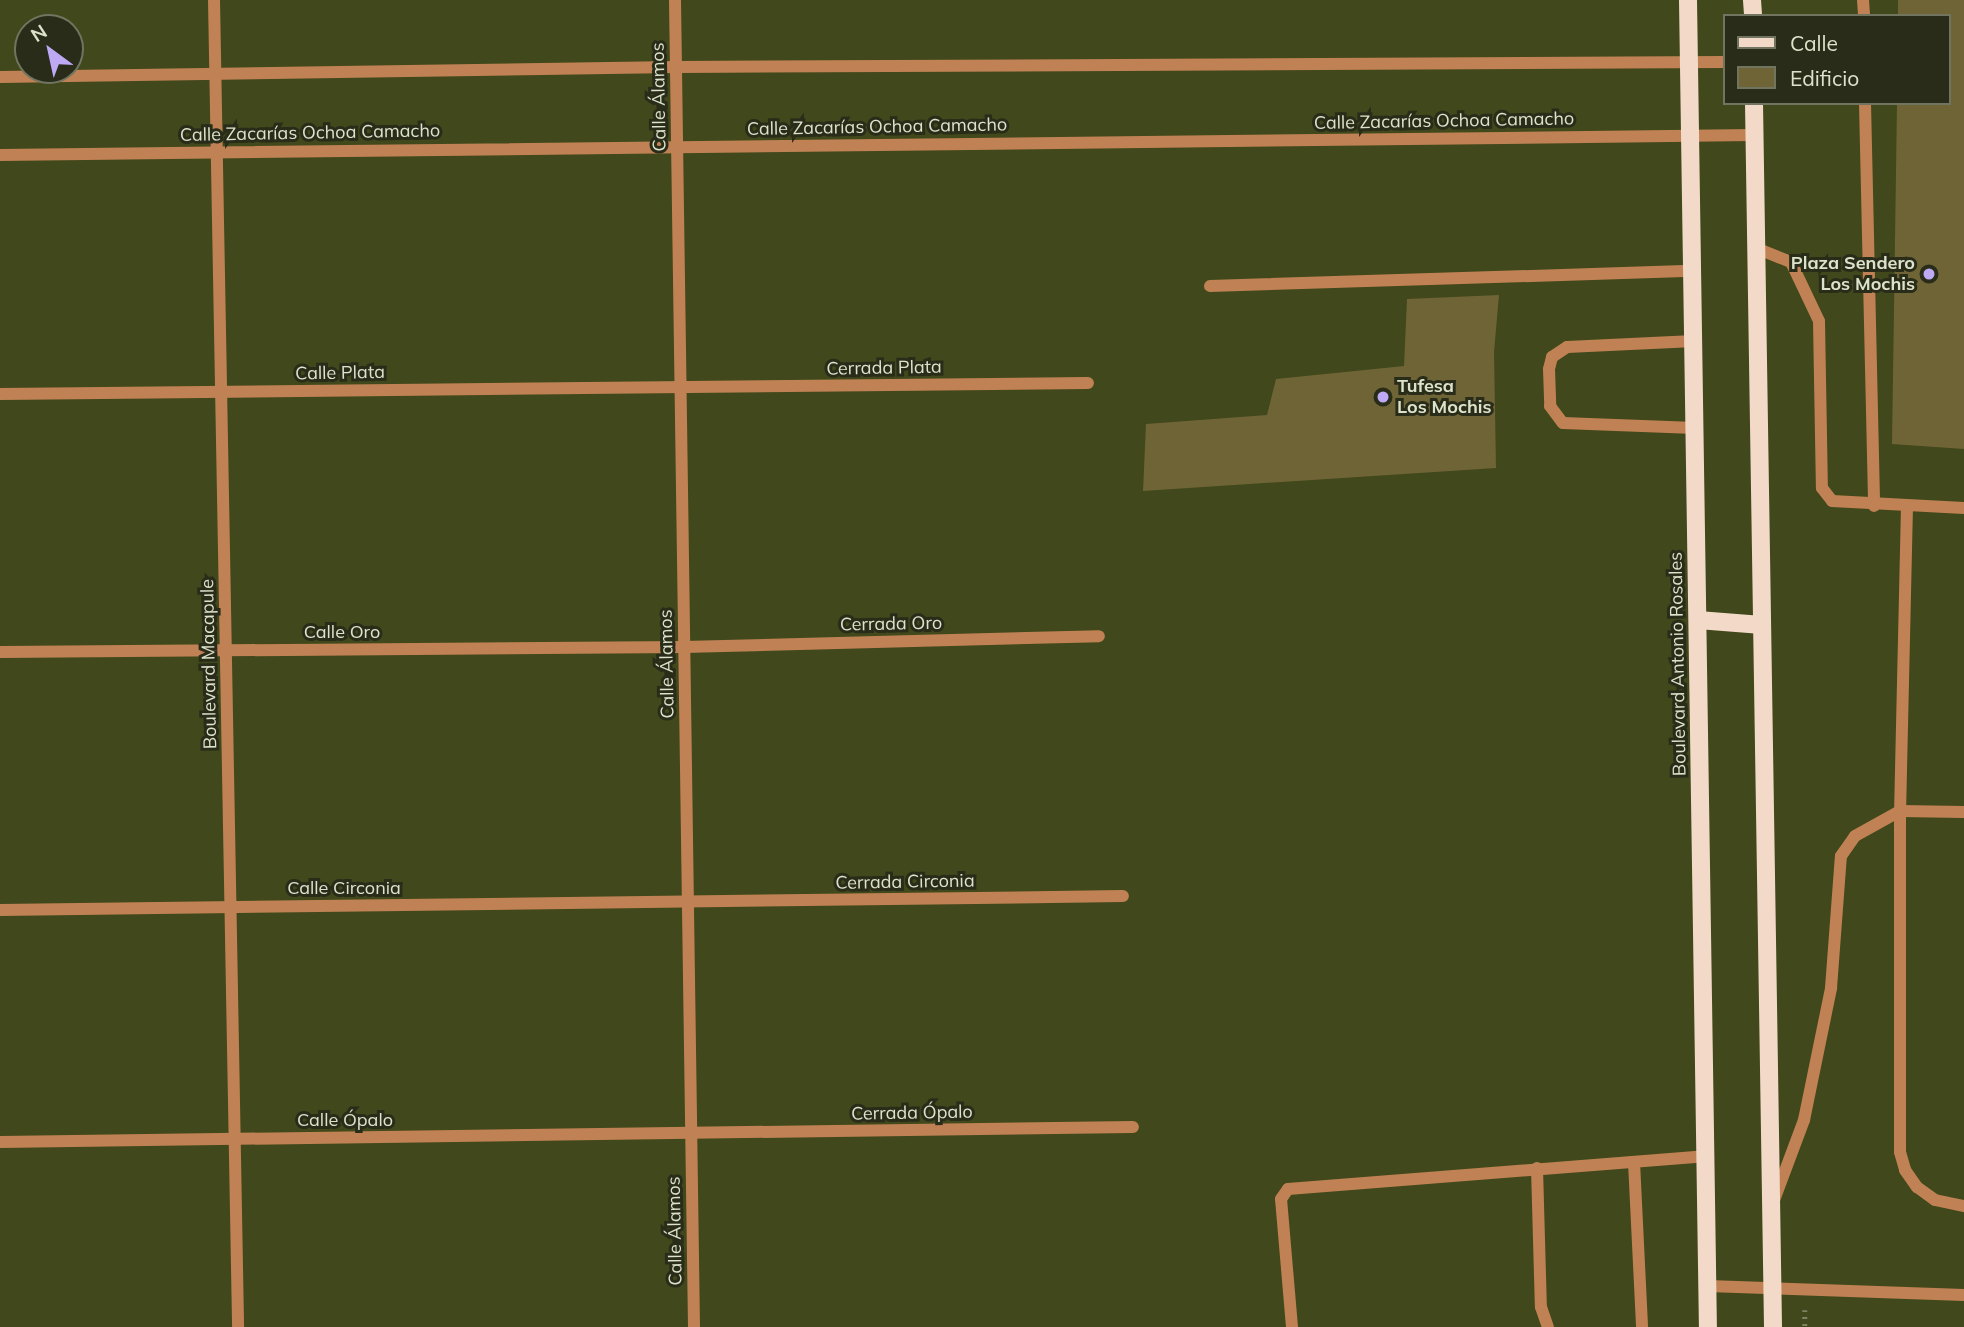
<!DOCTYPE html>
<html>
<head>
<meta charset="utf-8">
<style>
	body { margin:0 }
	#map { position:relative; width:1964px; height:1327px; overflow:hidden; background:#41481b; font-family:Mulish,sans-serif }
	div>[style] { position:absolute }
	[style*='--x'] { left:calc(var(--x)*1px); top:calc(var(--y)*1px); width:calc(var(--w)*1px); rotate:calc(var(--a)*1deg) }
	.building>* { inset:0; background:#6f6436 }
	.path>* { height:4.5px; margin-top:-2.25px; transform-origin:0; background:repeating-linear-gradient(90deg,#7d835e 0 2px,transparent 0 7px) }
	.minor>* { height:12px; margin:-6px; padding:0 6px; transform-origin:6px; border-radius:6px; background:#c08254 }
	.major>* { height:18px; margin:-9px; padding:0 9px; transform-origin:9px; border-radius:9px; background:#f3dac8 }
	.dots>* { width:19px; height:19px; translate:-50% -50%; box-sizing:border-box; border:4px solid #292c19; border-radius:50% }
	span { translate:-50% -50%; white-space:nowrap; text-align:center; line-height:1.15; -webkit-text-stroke:6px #292c19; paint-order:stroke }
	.street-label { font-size:18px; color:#dde2ca }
	.poi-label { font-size:18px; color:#dde2ca; font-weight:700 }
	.right { translate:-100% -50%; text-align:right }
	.left { translate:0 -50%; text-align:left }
	.legend { position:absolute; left:1723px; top:14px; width:228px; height:91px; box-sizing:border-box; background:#292c19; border:2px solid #717560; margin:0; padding:9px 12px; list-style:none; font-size:21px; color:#dde2ca }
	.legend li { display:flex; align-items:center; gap:14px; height:35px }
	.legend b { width:35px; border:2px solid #717560 }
	.north { position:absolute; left:14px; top:14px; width:70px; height:70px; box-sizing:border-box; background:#292c19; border:2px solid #717560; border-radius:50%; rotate:327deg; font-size:19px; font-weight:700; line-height:28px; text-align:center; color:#dde2ca }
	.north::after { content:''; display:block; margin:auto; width:24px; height:32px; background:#bea9f5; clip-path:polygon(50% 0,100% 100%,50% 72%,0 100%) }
</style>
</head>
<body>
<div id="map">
	<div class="building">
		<i style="clip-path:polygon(1898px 0,1964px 0,1964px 449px,1892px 444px,1897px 103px,1948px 103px,1948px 16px,1898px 16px)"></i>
		<i style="clip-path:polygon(1499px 295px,1494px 352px,1496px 468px,1143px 491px,1146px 424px,1267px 415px,1276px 379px,1404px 366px,1407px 299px)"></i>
	</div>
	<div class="path">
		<i style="--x:1805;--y:1310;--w:17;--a:90"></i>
	</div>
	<div class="minor">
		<i style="--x:214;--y:0;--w:1327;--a:88.96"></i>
		<i style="--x:675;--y:0;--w:1327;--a:89.18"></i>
		<i style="--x:1863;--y:0;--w:16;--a:86"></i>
		<i style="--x:0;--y:77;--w:676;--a:-0.85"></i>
		<i style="--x:676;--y:67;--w:1048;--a:-0.27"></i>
		<i style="--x:1865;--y:103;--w:403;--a:88.7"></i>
		<i style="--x:0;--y:155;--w:1754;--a:-0.65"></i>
		<i style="--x:1756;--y:248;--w:38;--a:22"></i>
		<i style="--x:1791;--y:262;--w:65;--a:64.6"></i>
		<i style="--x:1819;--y:321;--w:167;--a:89"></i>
		<i style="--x:1822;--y:488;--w:16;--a:52"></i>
		<i style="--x:1832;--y:501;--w:132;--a:3"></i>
		<i style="--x:1210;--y:286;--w:482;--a:-1.8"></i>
		<i style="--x:1694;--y:341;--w:127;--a:177.3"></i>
		<i style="--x:1567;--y:347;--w:18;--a:146"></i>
		<i style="--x:1552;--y:357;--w:12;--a:104"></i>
		<i style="--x:1549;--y:369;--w:37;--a:88"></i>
		<i style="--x:1550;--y:406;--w:21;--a:53"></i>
		<i style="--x:1563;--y:423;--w:132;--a:2.2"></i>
		<i style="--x:0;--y:394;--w:1088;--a:-0.58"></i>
		<i style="--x:1907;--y:506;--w:305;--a:91.3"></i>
		<i style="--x:1900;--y:811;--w:64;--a:0.9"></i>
		<i style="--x:0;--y:652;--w:684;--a:-0.42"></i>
		<i style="--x:684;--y:647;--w:415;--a:-1.5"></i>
		<i style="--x:0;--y:910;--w:1123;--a:-0.71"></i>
		<i style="--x:0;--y:1142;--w:1133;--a:-0.76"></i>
		<i style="--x:1634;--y:1162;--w:165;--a:87.2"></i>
		<i style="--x:1537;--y:1168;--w:139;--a:88.4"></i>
		<i style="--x:1541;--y:1307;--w:21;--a:71"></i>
		<i style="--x:1773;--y:1203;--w:89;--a:-69.5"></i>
		<i style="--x:1804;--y:1120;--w:135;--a:-78.4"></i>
		<i style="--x:1831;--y:988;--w:132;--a:-85.7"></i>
		<i style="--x:1841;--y:856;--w:24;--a:-55"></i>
		<i style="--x:1855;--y:836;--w:51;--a:-29.1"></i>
		<i style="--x:1900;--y:811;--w:341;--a:90"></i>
		<i style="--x:1900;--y:1152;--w:19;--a:74"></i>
		<i style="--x:1905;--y:1170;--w:21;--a:55"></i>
		<i style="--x:1917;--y:1187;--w:22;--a:36"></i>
		<i style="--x:1935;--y:1200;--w:30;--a:12"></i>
		<i style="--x:1708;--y:1286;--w:256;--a:2"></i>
		<i style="--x:1292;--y:1327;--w:128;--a:-94.9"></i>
		<i style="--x:1281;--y:1199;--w:12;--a:-55"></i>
		<i style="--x:1288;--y:1189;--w:418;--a:-4.5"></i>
	</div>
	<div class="major">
		<i style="--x:1688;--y:0;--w:1327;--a:89.14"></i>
		<i style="--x:1752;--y:0;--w:16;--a:86"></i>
		<i style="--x:1754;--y:103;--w:1224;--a:89.11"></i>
		<i style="--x:1698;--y:620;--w:64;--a:4.5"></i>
	</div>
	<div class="dots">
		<i style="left:1929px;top:274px;background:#bea9f5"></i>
		<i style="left:1383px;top:397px;background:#bea9f5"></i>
	</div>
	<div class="street-label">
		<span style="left:659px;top:97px;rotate:-91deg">Calle Álamos</span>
		<span style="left:1444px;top:121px;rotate:-1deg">Calle Zacarías Ochoa Camacho</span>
		<span style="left:877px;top:127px;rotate:-1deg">Calle Zacarías Ochoa Camacho</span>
		<span style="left:310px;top:133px;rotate:-1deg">Calle Zacarías Ochoa Camacho</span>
		<span style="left:884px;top:368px;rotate:-1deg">Cerrada Plata</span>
		<span style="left:340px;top:373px;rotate:-1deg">Calle Plata</span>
		<span style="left:891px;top:624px;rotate:-1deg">Cerrada Oro</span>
		<span style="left:342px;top:632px">Calle Oro</span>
		<span style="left:209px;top:664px;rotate:-91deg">Boulevard Macapule</span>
		<span style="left:667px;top:664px;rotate:-91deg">Calle Álamos</span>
		<span style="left:1678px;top:664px;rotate:-91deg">Boulevard Antonio Rosales</span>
		<span style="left:905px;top:882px;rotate:-1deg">Cerrada Circonia</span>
		<span style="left:344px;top:888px">Calle Circonia</span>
		<span style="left:912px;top:1113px;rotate:-1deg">Cerrada Ópalo</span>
		<span style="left:345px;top:1120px">Calle Ópalo</span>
		<span style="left:675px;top:1231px;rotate:-91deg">Calle Álamos</span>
	</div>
	<div class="poi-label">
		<span class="right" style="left:1915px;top:274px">Plaza Sendero<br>Los Mochis</span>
		<span class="left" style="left:1397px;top:397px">Tufesa<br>Los Mochis</span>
	</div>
	<ul class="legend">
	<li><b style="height:9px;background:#f3dac8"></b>Calle</li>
	<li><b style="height:19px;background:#6f6436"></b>Edificio</li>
	</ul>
	<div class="north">N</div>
</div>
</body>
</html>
